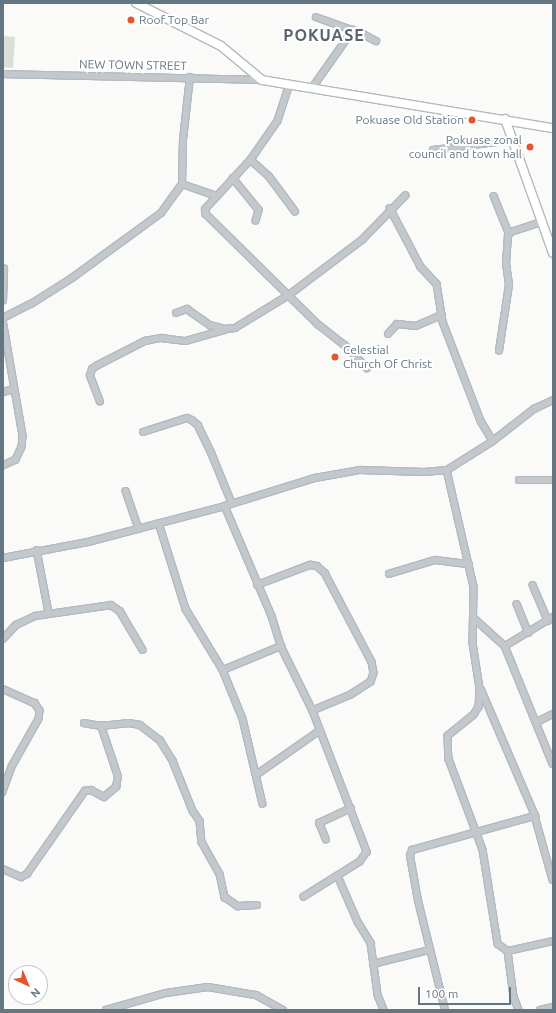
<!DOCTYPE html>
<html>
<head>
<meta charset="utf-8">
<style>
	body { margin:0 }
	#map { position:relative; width:556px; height:1013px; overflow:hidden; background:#fafaf8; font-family:Ubuntu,sans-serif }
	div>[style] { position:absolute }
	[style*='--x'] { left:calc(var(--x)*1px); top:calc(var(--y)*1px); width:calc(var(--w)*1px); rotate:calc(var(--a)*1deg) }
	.green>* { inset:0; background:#dadfd7 }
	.roads { filter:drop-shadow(1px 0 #b3babf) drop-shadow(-1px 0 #b3babf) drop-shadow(0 1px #b3babf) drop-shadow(0 -1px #b3babf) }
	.street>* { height:5.5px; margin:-2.75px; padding:0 2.75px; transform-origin:2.75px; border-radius:2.75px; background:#c3c8cc }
	.secondary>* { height:8px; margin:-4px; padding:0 4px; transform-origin:4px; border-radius:4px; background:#fff }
	.dots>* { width:11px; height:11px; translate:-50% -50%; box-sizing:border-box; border:2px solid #fff; border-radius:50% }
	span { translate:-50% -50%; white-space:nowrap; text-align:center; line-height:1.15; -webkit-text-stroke:4px #fff; paint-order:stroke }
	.poi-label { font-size:12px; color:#657683 }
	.left { translate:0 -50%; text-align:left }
	.right { translate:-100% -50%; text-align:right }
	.street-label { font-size:12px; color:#657683 }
	.district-label { font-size:16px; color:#57646e; font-weight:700; letter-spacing:1px }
	.frame { position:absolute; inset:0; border:4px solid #657683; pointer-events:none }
	.north { position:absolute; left:8px; top:965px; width:40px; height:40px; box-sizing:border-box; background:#fff; border:1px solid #c1c8cd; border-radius:50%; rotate:136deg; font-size:11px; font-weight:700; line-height:16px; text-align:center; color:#657683 }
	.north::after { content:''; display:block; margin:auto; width:14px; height:18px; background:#e4572e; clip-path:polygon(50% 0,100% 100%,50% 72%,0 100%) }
	.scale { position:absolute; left:418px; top:987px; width:93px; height:18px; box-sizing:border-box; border:2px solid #657683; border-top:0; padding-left:5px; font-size:12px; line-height:14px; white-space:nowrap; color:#657683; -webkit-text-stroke:3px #fff; paint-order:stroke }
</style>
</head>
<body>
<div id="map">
	<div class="green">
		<i style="clip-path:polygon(3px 36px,15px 37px,13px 68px,3px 67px)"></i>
	</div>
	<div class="roads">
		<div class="street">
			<i style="--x:316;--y:17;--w:50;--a:19.9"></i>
			<i style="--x:363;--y:34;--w:15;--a:28"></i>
			<i style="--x:3;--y:74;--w:259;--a:1.3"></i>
			<i style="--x:290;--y:84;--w:39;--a:108"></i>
			<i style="--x:278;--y:121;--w:47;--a:124.7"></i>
			<i style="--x:251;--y:160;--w:67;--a:132.6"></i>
			<i style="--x:206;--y:209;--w:5;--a:90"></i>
			<i style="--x:206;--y:214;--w:158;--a:44.5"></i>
			<i style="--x:319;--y:325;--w:33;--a:38"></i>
			<i style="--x:345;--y:345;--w:32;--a:46"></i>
			<i style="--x:312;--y:88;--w:71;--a:-54.7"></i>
			<i style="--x:433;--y:150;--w:80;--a:-7.2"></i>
			<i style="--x:251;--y:160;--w:24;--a:42"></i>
			<i style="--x:269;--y:176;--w:44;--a:53.4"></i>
			<i style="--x:233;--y:178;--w:41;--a:50.9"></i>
			<i style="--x:259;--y:210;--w:11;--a:105"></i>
			<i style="--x:182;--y:184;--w:36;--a:19"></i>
			<i style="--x:494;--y:196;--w:40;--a:68"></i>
			<i style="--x:390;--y:208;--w:67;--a:62.3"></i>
			<i style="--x:421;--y:267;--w:23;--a:47"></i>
			<i style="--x:437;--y:284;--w:38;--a:81"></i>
			<i style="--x:443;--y:322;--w:106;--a:69"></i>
			<i style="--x:481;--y:421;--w:23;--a:59"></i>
			<i style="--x:3;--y:301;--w:32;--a:-88"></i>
			<i style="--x:176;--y:313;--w:12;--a:-20"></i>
			<i style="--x:187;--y:309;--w:28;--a:35"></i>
			<i style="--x:210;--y:325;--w:16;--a:15"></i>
			<i style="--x:225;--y:329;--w:10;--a:-6"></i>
			<i style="--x:235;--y:328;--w:63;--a:-31.4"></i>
			<i style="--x:289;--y:295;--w:91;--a:-37"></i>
			<i style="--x:362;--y:240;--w:62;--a:-45.7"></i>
			<i style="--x:3;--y:318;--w:31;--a:-27"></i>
			<i style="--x:31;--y:304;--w:49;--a:-32.4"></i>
			<i style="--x:72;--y:278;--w:110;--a:-36.1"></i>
			<i style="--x:161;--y:213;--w:36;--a:-54"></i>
			<i style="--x:182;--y:184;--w:44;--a:-88.7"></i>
			<i style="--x:183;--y:140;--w:63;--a:-83.7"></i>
			<i style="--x:3;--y:320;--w:118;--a:80.2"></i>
			<i style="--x:23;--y:436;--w:11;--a:95"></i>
			<i style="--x:22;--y:447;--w:14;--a:115"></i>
			<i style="--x:16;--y:460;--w:14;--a:155"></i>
			<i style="--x:388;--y:334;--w:13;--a:-48"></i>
			<i style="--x:397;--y:324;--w:19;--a:6"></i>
			<i style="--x:416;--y:326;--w:28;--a:-23"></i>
			<i style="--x:499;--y:351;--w:67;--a:-81.4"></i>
			<i style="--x:509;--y:285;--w:21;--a:-98"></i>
			<i style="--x:506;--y:264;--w:28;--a:-86"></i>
			<i style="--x:508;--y:236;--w:5;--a:-53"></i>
			<i style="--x:511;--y:232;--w:32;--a:-18"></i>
			<i style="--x:3;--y:392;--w:11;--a:-15"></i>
			<i style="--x:100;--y:402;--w:28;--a:-111"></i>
			<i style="--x:90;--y:376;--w:7;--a:-74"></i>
			<i style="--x:92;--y:369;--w:7;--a:-34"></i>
			<i style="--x:98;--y:365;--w:53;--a:-27.1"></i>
			<i style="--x:145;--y:341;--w:16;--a:-11"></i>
			<i style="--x:161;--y:338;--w:25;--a:7"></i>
			<i style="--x:186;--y:341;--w:40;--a:-16"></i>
			<i style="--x:143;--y:432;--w:46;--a:-17.7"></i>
			<i style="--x:187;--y:418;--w:5;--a:22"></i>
			<i style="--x:192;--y:420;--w:8;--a:40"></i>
			<i style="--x:198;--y:425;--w:32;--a:64"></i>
			<i style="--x:212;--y:454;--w:53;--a:67.8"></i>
			<i style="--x:447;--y:470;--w:120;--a:77"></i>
			<i style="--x:474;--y:587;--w:56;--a:91"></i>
			<i style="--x:473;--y:643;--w:47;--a:81.3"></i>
			<i style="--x:480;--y:689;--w:18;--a:93"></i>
			<i style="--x:479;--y:707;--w:9;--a:122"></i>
			<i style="--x:474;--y:715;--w:33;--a:141"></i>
			<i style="--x:448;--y:736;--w:23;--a:88"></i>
			<i style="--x:449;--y:759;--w:97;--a:69.5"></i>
			<i style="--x:483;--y:850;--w:95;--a:80.9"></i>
			<i style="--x:498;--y:944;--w:12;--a:35"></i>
			<i style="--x:508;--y:951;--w:46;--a:-12.5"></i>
			<i style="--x:519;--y:480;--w:34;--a:0"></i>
			<i style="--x:126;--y:491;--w:40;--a:71.1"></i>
			<i style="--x:225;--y:506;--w:120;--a:66.9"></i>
			<i style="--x:272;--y:616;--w:31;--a:73"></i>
			<i style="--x:281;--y:646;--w:72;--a:63.8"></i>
			<i style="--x:313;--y:711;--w:151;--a:69"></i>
			<i style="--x:367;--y:852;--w:12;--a:125"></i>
			<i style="--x:360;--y:862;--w:66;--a:148"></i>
			<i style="--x:159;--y:523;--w:90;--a:72.6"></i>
			<i style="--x:186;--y:609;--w:71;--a:58.8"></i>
			<i style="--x:223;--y:670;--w:53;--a:67.8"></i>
			<i style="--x:243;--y:719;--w:87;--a:76.8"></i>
			<i style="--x:37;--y:550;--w:64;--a:79.2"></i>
			<i style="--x:3;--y:558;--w:86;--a:-10.7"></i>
			<i style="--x:88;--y:542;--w:142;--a:-14.7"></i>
			<i style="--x:225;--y:506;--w:94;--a:-17.3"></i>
			<i style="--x:315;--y:478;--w:46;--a:-10.1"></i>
			<i style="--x:360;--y:470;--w:64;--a:1.8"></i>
			<i style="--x:424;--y:472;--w:23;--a:-5"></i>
			<i style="--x:447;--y:470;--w:54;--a:-32.2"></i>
			<i style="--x:493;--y:441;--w:52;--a:-38"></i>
			<i style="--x:534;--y:409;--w:21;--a:-25"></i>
			<i style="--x:389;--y:574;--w:48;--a:-16.9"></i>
			<i style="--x:435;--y:560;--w:34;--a:7"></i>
			<i style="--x:257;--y:585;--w:57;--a:-20.7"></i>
			<i style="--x:310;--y:565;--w:7;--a:8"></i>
			<i style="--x:317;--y:566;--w:11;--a:41"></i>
			<i style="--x:325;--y:573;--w:101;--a:62.2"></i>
			<i style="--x:372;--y:662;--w:11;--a:80"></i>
			<i style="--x:374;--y:673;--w:9;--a:108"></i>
			<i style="--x:371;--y:682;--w:24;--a:147"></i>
			<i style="--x:351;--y:695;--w:41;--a:157.2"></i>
			<i style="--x:533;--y:585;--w:39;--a:67"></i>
			<i style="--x:517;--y:604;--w:31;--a:68"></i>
			<i style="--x:474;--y:618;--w:42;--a:42.1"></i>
			<i style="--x:505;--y:646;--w:127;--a:67.9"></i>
			<i style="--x:3;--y:639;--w:19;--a:-47"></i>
			<i style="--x:16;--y:625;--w:21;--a:-25"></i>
			<i style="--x:35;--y:616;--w:77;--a:-8.2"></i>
			<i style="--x:111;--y:605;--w:11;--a:34"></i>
			<i style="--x:120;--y:611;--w:45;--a:59.5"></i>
			<i style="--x:505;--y:646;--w:56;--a:-31.1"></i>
			<i style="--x:223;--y:670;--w:63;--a:-22.5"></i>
			<i style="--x:3;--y:689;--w:35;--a:24"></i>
			<i style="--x:35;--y:703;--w:9;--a:58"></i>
			<i style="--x:40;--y:711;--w:8;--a:97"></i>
			<i style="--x:39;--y:719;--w:55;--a:119.4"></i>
			<i style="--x:12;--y:767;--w:27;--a:110"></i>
			<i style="--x:537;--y:722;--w:18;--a:-27"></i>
			<i style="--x:84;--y:723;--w:17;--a:10"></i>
			<i style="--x:101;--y:726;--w:28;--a:-6"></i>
			<i style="--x:129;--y:723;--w:11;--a:10"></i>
			<i style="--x:140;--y:725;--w:25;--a:37"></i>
			<i style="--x:160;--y:740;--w:25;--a:58"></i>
			<i style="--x:173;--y:761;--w:54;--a:68.2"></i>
			<i style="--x:193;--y:811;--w:12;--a:55"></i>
			<i style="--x:200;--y:821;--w:21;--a:85"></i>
			<i style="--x:202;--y:842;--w:37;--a:61"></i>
			<i style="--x:220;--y:874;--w:24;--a:78"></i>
			<i style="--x:225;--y:897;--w:16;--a:35"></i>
			<i style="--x:238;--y:906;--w:19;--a:-3"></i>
			<i style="--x:256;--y:775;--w:77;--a:-34.9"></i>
			<i style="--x:535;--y:816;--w:66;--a:74.3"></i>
			<i style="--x:326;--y:840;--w:18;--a:-112"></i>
			<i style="--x:319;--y:823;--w:35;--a:-25"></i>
			<i style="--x:3;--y:869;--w:20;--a:24"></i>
			<i style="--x:21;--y:877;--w:7;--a:-27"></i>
			<i style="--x:27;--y:874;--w:101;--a:-55.1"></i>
			<i style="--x:85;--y:791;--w:6;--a:-9"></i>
			<i style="--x:91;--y:790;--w:15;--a:28"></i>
			<i style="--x:104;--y:797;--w:16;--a:-40"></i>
			<i style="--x:116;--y:787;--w:10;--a:-79"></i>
			<i style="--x:118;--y:777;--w:54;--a:-108.4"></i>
			<i style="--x:338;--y:876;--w:50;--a:66.5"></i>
			<i style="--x:358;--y:922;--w:25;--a:58"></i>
			<i style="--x:371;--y:943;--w:52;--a:82.3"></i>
			<i style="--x:378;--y:995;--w:16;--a:68"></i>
			<i style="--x:508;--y:951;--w:46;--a:82.6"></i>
			<i style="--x:514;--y:997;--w:14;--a:69"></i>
			<i style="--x:373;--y:964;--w:58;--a:-14"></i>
			<i style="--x:106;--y:1010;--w:62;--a:-15.8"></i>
			<i style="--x:166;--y:993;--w:42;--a:-8.1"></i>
			<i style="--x:208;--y:987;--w:49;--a:9.5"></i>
			<i style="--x:256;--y:995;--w:31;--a:29"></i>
			<i style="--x:445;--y:1010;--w:112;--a:-103.9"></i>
			<i style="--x:418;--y:901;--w:46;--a:-100.1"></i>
			<i style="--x:410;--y:856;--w:6;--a:-72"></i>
			<i style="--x:412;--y:850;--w:128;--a:-15.5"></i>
			<i style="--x:535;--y:816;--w:137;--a:-113.2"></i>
			<i style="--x:540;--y:1010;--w:13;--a:-13"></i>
		</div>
		<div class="secondary">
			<i style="--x:136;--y:3;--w:95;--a:26.8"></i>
			<i style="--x:221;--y:46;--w:53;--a:39.7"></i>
			<i style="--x:262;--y:80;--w:295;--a:9.4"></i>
			<i style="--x:505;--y:119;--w:142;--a:70.3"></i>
		</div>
	</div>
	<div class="dots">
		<i style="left:131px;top:20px;background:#e4572e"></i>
		<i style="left:472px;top:120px;background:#e4572e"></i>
		<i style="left:530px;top:147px;background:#e4572e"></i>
		<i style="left:335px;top:357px;background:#e4572e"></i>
	</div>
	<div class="poi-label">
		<span class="left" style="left:139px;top:20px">Roof Top Bar</span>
		<span class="right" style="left:464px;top:120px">Pokuase Old Station</span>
		<span class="right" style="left:522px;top:147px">Pokuase zonal<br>council and town hall</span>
		<span class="left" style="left:343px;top:357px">Celestial<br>Church Of Christ</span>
	</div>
	<div class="street-label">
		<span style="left:133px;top:65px;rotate:1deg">NEW TOWN STREET</span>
	</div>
	<div class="district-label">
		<span style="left:324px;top:35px">POKUASE</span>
	</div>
	<div class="frame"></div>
	<div class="north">N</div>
	<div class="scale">100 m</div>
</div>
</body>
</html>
